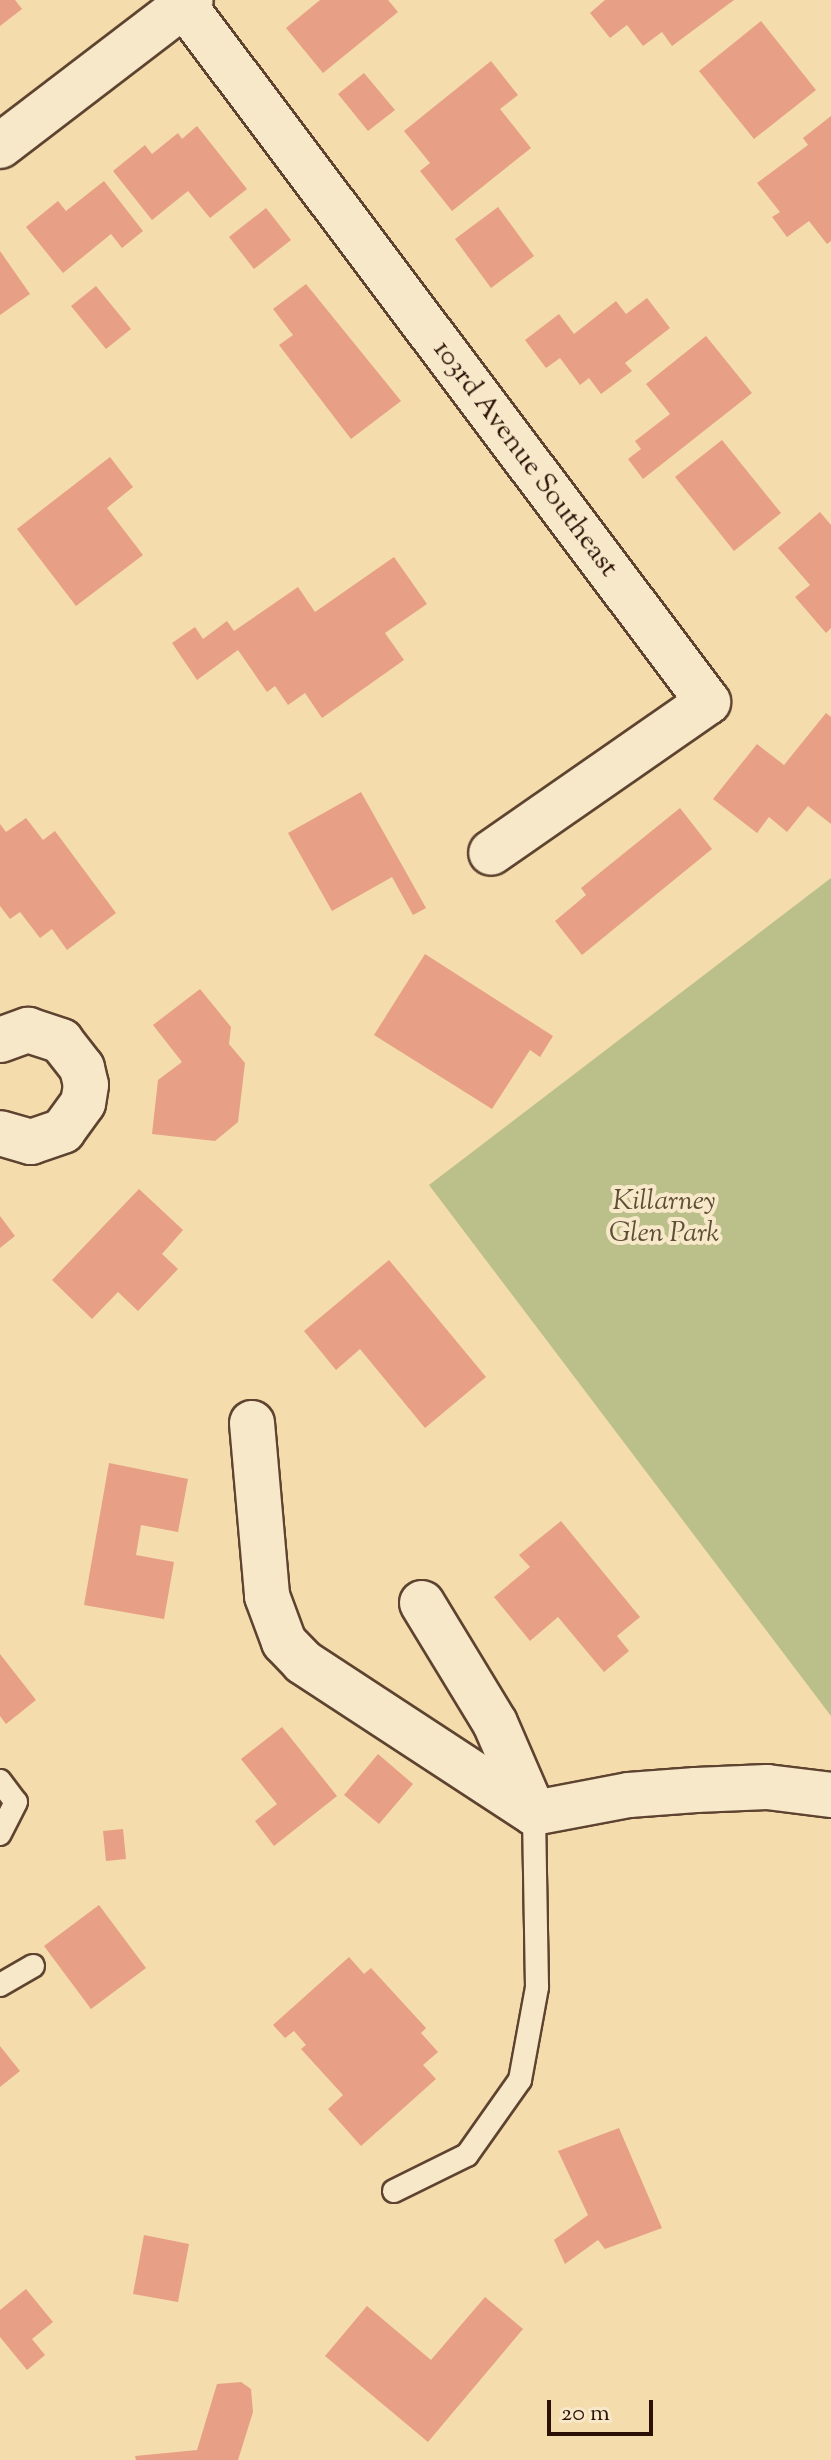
<!DOCTYPE html>
<html>
<head>
<meta charset="utf-8">
<style>
	body { margin:0 }
	#map { position:relative; width:831px; height:2460px; overflow:hidden; background:#f4dcad; font-family:"Sorts Mill Goudy",serif }
	div>[style] { position:absolute }
	[style*='--x'] { left:calc(var(--x)*1px); top:calc(var(--y)*1px); width:calc(var(--w)*1px); rotate:calc(var(--a)*1deg) }
	.green>* { inset:0; background:#bbc08a }
	.building>* { inset:0; background:#e7a085 }
	.roads { filter:drop-shadow(2px 0 #5e4430) drop-shadow(-2px 0 #5e4430) drop-shadow(0 2px #5e4430) drop-shadow(0 -2px #5e4430) }
	.lane>* { height:22px; margin:-11px; padding:0 11px; transform-origin:11px; border-radius:11px; background:#f8e8ca }
	.street>* { height:44px; margin:-22px; padding:0 22px; transform-origin:22px; border-radius:22px; background:#f8e8ca }
	.secondary>* { height:44px; margin:-22px; padding:0 22px; transform-origin:22px; border-radius:22px; background:#f8e8ca }
	span { translate:-50% -50%; white-space:nowrap; text-align:center; line-height:1.15; -webkit-text-stroke:8px #f8e8ca; paint-order:stroke }
	.street-label { font-size:28px; color:#2c1206 }
	.park-label { font-size:28px; color:#5e4f34; font-style:italic }
	.scale { position:absolute; left:547px; top:2400px; width:106px; height:36px; box-sizing:border-box; border:4px solid #2c1206; border-top:0; padding-left:10px; font-size:24px; line-height:28px; white-space:nowrap; color:#2c1206; -webkit-text-stroke:6px #f8e8ca; paint-order:stroke }
</style>
</head>
<body>
<div id="map">
	<div class="green">
		<i style="clip-path:polygon(831px 878px,831px 1716px,429px 1185px)"></i>
	</div>
	<div class="building">
		<i style="clip-path:polygon(0 0,15px 0,22px 9px,0 26px)"></i>
		<i style="clip-path:polygon(320px 0,388px 0,398px 12px,323px 73px,286px 28px)"></i>
		<i style="clip-path:polygon(605px 0,734px 0,672px 46px,662px 32px,643px 46px,627px 25px,610px 38px,590px 13px)"></i>
		<i style="clip-path:polygon(761px 21px,816px 90px,754px 139px,699px 71px)"></i>
		<i style="clip-path:polygon(491px 61px,518px 95px,500px 109px,531px 148px,452px 211px,420px 171px,430px 163px,404px 131px)"></i>
		<i style="clip-path:polygon(364px 73px,395px 110px,368px 131px,338px 94px)"></i>
		<i style="clip-path:polygon(831px 116px,831px 241px,827px 244px,809px 221px,787px 237px,772px 217px,780px 212px,757px 183px,808px 145px,803px 138px)"></i>
		<i style="clip-path:polygon(197px 126px,247px 189px,210px 218px,188px 191px,152px 220px,113px 171px,145px 145px,152px 154px,178px 133px,182px 139px)"></i>
		<i style="clip-path:polygon(104px 181px,143px 231px,122px 248px,111px 234px,63px 273px,26px 227px,58px 201px,66px 211px)"></i>
		<i style="clip-path:polygon(498px 207px,534px 256px,491px 288px,455px 239px)"></i>
		<i style="clip-path:polygon(266px 208px,291px 240px,254px 269px,229px 237px)"></i>
		<i style="clip-path:polygon(0 251px,30px 294px,0 315px)"></i>
		<i style="clip-path:polygon(306px 284px,401px 401px,351px 439px,279px 345px,293px 335px,273px 309px)"></i>
		<i style="clip-path:polygon(96px 286px,131px 329px,106px 349px,71px 306px)"></i>
		<i style="clip-path:polygon(647px 298px,670px 328px,625px 363px,632px 371px,601px 394px,589px 378px,580px 385px,560px 358px,546px 368px,525px 340px,559px 314px,574px 334px,616px 301px,626px 314px)"></i>
		<i style="clip-path:polygon(706px 336px,752px 393px,643px 479px,628px 459px,641px 449px,635px 441px,670px 414px,646px 384px)"></i>
		<i style="clip-path:polygon(722px 440px,781px 513px,734px 551px,675px 477px)"></i>
		<i style="clip-path:polygon(110px 457px,133px 487px,107px 508px,143px 555px,76px 606px,17px 529px)"></i>
		<i style="clip-path:polygon(820px 512px,831px 525px,831px 628px,826px 633px,795px 597px,810px 585px,778px 548px)"></i>
		<i style="clip-path:polygon(394px 557px,427px 604px,385px 633px,404px 660px,322px 718px,305px 693px,288px 705px,275px 686px,267px 692px,238px 650px,197px 680px,172px 643px,195px 627px,203px 639px,227px 621px,234px 631px,298px 587px,315px 612px)"></i>
		<i style="clip-path:polygon(826px 713px,831px 717px,831px 824px,808px 806px,787px 832px,769px 817px,757px 833px,713px 799px,757px 744px,784px 765px)"></i>
		<i style="clip-path:polygon(361px 792px,426px 908px,413px 915px,392px 877px,332px 911px,288px 833px)"></i>
		<i style="clip-path:polygon(680px 808px,712px 849px,582px 955px,555px 921px,586px 895px,581px 888px)"></i>
		<i style="clip-path:polygon(26px 818px,43px 840px,55px 831px,116px 913px,67px 950px,52px 929px,40px 938px,20px 912px,10px 919px,0 906px,0 824px,6px 832px)"></i>
		<i style="clip-path:polygon(425px 954px,553px 1036px,540px 1057px,530px 1050px,492px 1109px,374px 1035px)"></i>
		<i style="clip-path:polygon(200px 989px,231px 1027px,229px 1044px,245px 1063px,238px 1122px,215px 1141px,152px 1134px,158px 1080px,182px 1062px,153px 1025px)"></i>
		<i style="clip-path:polygon(139px 1189px,183px 1230px,162px 1254px,178px 1269px,138px 1311px,118px 1292px,92px 1319px,52px 1280px)"></i>
		<i style="clip-path:polygon(0 1216px,15px 1236px,0 1248px)"></i>
		<i style="clip-path:polygon(389px 1260px,486px 1377px,425px 1428px,360px 1349px,336px 1370px,304px 1331px)"></i>
		<i style="clip-path:polygon(109px 1463px,188px 1479px,178px 1532px,141px 1525px,136px 1555px,174px 1562px,164px 1619px,84px 1605px)"></i>
		<i style="clip-path:polygon(561px 1521px,640px 1617px,617px 1636px,629px 1651px,604px 1672px,558px 1617px,530px 1641px,494px 1597px,530px 1567px,519px 1555px)"></i>
		<i style="clip-path:polygon(0 1654px,36px 1700px,6px 1724px,0 1716px)"></i>
		<i style="clip-path:polygon(282px 1727px,337px 1796px,274px 1846px,255px 1821px,277px 1804px,241px 1759px)"></i>
		<i style="clip-path:polygon(378px 1754px,413px 1784px,379px 1824px,344px 1795px)"></i>
		<i style="clip-path:polygon(123px 1829px,126px 1859px,106px 1861px,103px 1831px)"></i>
		<i style="clip-path:polygon(99px 1905px,146px 1968px,91px 2009px,44px 1946px)"></i>
		<i style="clip-path:polygon(349px 1957px,364px 1974px,371px 1968px,426px 2028px,421px 2033px,438px 2052px,423px 2065px,436px 2079px,361px 2146px,328px 2109px,343px 2095px,301px 2049px,306px 2045px,294px 2031px,285px 2038px,273px 2025px)"></i>
		<i style="clip-path:polygon(0 2046px,20px 2071px,0 2087px)"></i>
		<i style="clip-path:polygon(619px 2128px,662px 2228px,605px 2249px,598px 2240px,565px 2264px,554px 2240px,588px 2215px,558px 2151px)"></i>
		<i style="clip-path:polygon(144px 2235px,189px 2244px,178px 2302px,133px 2294px)"></i>
		<i style="clip-path:polygon(26px 2289px,53px 2322px,32px 2339px,45px 2355px,27px 2370px,0 2337px,0 2310px)"></i>
		<i style="clip-path:polygon(485px 2297px,523px 2329px,428px 2442px,325px 2356px,367px 2306px,431px 2360px)"></i>
		<i style="clip-path:polygon(241px 2382px,251px 2389px,253px 2412px,238px 2460px,136px 2460px,135px 2456px,197px 2450px,217px 2384px)"></i>
	</div>
	<div class="roads">
		<div class="lane">
			<i style="--x:0;--y:1781;--w:26;--a:53"></i>
			<i style="--x:16;--y:1802;--w:36;--a:117"></i>
			<i style="--x:0;--y:1985;--w:38;--a:-30"></i>
			<i style="--x:394;--y:2191;--w:81;--a:-26.3"></i>
			<i style="--x:467;--y:2155;--w:92;--a:-54.8"></i>
			<i style="--x:520;--y:2080;--w:95;--a:-79.6"></i>
			<i style="--x:537;--y:1987;--w:174;--a:-91"></i>
		</div>
		<div class="street">
			<i style="--x:184;--y:5;--w:872;--a:53.06"></i>
			<i style="--x:708;--y:702;--w:264;--a:145.2"></i>
			<i style="--x:0;--y:1040;--w:30;--a:-20"></i>
			<i style="--x:28;--y:1030;--w:35;--a:18"></i>
			<i style="--x:61;--y:1041;--w:34;--a:52"></i>
			<i style="--x:82;--y:1068;--w:17;--a:77"></i>
			<i style="--x:86;--y:1085;--w:18;--a:99"></i>
			<i style="--x:83;--y:1103;--w:34;--a:126"></i>
			<i style="--x:63;--y:1131;--w:34;--a:161"></i>
			<i style="--x:31;--y:1142;--w:32;--a:-164"></i>
			<i style="--x:252;--y:1423;--w:174;--a:85"></i>
			<i style="--x:267;--y:1596;--w:49;--a:69.7"></i>
			<i style="--x:284;--y:1642;--w:28;--a:46"></i>
			<i style="--x:303;--y:1662;--w:276;--a:33.2"></i>
			<i style="--x:422;--y:1603;--w:140;--a:58.7"></i>
			<i style="--x:495;--y:1723;--w:98;--a:66.6"></i>
			<i style="--x:534;--y:1813;--w:97;--a:-10.7"></i>
			<i style="--x:629;--y:1795;--w:67;--a:-4.3"></i>
			<i style="--x:696;--y:1790;--w:71;--a:-2.4"></i>
			<i style="--x:767;--y:1787;--w:64;--a:7.1"></i>
		</div>
		<div class="secondary">
			<i style="--x:0;--y:146;--w:240;--a:-37.4"></i>
		</div>
	</div>
	<div class="street-label">
		<span style="left:525px;top:459px;rotate:53deg">103rd Avenue Southeast</span>
	</div>
	<div class="park-label">
		<span style="left:664px;top:1218px">Killarney<br>Glen Park</span>
	</div>
	<div class="scale">20 m</div>
</div>
</body>
</html>
